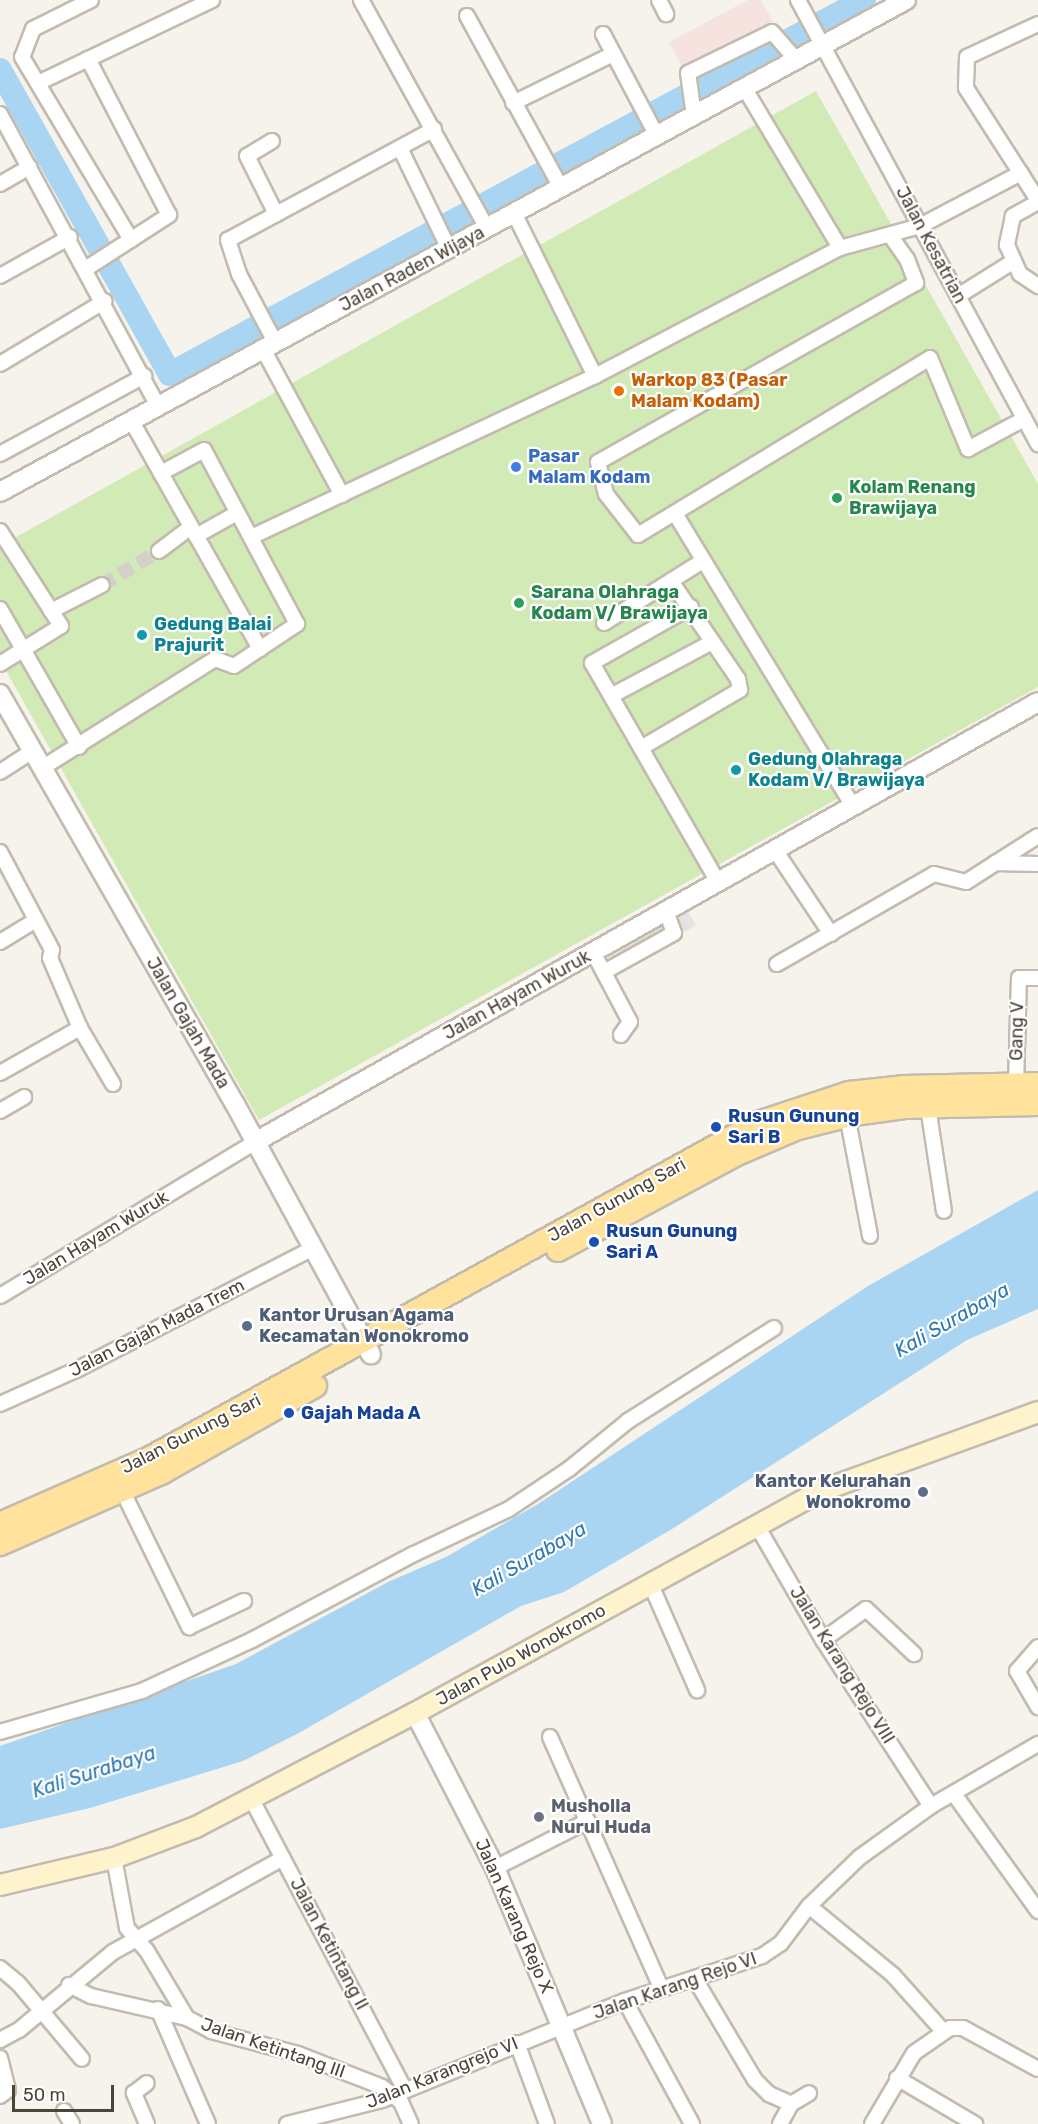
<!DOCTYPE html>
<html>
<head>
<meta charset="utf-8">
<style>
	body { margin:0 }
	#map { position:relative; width:1038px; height:2124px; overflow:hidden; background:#f6f3ec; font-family:Rubik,sans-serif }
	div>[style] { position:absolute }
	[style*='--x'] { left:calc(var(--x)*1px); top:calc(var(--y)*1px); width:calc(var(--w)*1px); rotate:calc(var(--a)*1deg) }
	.medical>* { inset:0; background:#f6e3e0 }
	.green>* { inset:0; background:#d2eab5 }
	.parking>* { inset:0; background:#e5e3e0 }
	.water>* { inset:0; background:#a9d4f2 }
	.river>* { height:24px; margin:-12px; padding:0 12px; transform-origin:12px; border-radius:12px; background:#a9d4f2 }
	.minor-tunnel>* { height:14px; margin-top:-7px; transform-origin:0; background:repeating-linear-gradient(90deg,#d4d0c8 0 14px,transparent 0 21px) }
	.roads { filter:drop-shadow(2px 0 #c2bbae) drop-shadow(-2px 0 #c2bbae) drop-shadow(0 2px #c2bbae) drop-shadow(0 -2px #c2bbae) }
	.minor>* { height:14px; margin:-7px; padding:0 7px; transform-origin:7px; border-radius:7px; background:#fff }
	.tertiary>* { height:18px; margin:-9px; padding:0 9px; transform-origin:9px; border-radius:9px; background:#fff }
	.secondary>* { height:20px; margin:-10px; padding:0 10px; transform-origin:10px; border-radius:10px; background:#fff3cd }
	.primary>* { height:22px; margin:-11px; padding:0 11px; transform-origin:11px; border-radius:11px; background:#ffe39c }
	.dots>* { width:16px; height:16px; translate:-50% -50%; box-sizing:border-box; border:3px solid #fff; border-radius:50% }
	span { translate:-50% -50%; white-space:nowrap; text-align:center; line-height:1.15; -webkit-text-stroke:4.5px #fff; paint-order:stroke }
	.street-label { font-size:18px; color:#4b4439 }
	.food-label { font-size:18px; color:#c56008; font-weight:700 }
	.left { translate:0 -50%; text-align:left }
	.shop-label { font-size:18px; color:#366cbe; font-weight:700 }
	.leisure-label { font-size:18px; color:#27864d; font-weight:700 }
	.culture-label { font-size:18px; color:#0d838f; font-weight:700 }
	.transit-label { font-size:18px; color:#164399; font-weight:700 }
	.service-label { font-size:18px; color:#4e5e75; font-weight:700 }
	.right { translate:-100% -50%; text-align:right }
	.worship-label { font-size:18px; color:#5b616d; font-weight:700 }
	.water-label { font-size:20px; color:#2e7ab2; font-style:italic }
	.scale { position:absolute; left:12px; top:2085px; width:102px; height:27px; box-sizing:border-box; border:3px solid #4b4439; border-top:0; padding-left:8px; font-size:18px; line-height:21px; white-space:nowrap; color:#4b4439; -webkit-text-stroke:4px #fff; paint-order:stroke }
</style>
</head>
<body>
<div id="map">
	<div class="medical">
		<i style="clip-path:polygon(748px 0,761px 0,776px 27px,686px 75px,669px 42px)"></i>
	</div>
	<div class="green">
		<i style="clip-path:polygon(816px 91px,1038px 484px,1038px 687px,259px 1120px,0 660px,0 546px)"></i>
	</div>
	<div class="parking">
		<i style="clip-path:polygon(687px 910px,696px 925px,611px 977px,601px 962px)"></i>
	</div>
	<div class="water">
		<i style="clip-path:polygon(1038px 1190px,1038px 1309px,967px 1340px,672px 1529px,564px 1592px,521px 1606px,297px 1734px,243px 1761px,90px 1808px,0 1829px,0 1746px,236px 1664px,390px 1581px,446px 1557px,538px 1504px,868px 1286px)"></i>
	</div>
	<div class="river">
		<i style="--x:0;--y:70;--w:348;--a:60.8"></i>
		<i style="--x:170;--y:374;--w:788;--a:-28.32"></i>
	</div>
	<div class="minor-tunnel">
		<i style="--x:102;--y:585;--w:66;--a:-30.8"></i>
	</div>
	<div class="roads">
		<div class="minor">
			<i style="--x:91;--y:0;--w:65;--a:153.4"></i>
			<i style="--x:33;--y:29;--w:30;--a:111"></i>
			<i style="--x:22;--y:57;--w:213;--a:59.2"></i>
			<i style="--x:361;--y:0;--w:260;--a:61.1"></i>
			<i style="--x:659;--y:0;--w:16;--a:63"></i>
			<i style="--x:798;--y:0;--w:505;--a:61.61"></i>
			<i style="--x:467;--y:16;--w:196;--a:61.3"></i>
			<i style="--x:1038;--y:24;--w:78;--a:155.1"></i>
			<i style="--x:967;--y:57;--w:31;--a:92"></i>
			<i style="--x:966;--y:88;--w:133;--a:57.3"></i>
			<i style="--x:603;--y:34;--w:115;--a:62.1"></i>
			<i style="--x:38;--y:83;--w:193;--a:-25.5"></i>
			<i style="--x:745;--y:89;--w:185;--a:59.1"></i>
			<i style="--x:513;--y:103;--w:111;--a:-26.1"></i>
			<i style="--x:0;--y:114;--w:332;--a:61.6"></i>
			<i style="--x:694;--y:116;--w:43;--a:-97.9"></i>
			<i style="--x:688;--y:73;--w:93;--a:-26"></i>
			<i style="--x:772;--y:32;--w:38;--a:49"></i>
			<i style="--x:272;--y:141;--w:29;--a:149"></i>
			<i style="--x:247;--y:156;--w:65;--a:63.4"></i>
			<i style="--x:400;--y:148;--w:112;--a:64.1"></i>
			<i style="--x:0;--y:184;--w:34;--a:-30"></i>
			<i style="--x:1038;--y:202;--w:29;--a:151"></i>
			<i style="--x:1013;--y:216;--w:30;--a:102"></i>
			<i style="--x:1007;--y:245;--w:32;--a:66"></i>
			<i style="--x:1020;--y:274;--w:22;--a:34"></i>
			<i style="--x:514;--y:213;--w:182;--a:63.6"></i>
			<i style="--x:890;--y:235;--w:29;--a:55"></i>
			<i style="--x:907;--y:259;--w:26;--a:69"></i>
			<i style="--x:916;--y:283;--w:365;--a:150.6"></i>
			<i style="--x:598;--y:462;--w:33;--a:76"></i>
			<i style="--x:606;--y:494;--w:52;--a:52"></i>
			<i style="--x:638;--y:535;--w:341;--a:-31.2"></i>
			<i style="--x:930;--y:358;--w:99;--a:67.3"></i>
			<i style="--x:968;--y:449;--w:64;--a:-28.2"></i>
			<i style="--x:87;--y:268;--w:98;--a:-32.9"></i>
			<i style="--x:169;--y:215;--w:176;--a:-117.4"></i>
			<i style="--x:0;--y:276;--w:80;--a:-29.1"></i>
			<i style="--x:958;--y:296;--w:66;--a:-32"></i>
			<i style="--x:275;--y:342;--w:77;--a:-117.9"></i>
			<i style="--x:239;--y:274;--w:36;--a:-108"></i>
			<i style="--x:228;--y:240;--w:234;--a:-28.3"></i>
			<i style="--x:263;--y:349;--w:166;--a:61.6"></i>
			<i style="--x:0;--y:364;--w:122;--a:-31"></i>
			<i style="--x:131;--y:420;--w:263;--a:60.6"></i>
			<i style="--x:0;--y:454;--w:164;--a:-28.4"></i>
			<i style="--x:676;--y:515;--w:341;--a:58.7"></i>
			<i style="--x:0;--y:531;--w:113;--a:57.3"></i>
			<i style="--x:61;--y:626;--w:72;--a:148.1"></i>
			<i style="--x:196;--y:536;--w:47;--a:-29.3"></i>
			<i style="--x:251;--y:537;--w:380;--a:-25.1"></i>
			<i style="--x:595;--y:376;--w:276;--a:-27.6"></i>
			<i style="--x:840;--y:248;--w:83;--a:-15.4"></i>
			<i style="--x:920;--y:226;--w:114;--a:-27.7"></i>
			<i style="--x:159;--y:551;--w:40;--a:-37"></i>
			<i style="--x:691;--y:607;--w:114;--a:150.5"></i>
			<i style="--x:592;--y:663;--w:253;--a:60.1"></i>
			<i style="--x:0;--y:609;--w:159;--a:60.2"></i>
			<i style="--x:51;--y:611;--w:57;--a:-27"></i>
			<i style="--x:604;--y:623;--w:115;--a:-32.2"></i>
			<i style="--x:611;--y:696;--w:115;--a:-28.1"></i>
			<i style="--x:641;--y:748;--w:115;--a:-30.4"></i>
			<i style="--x:740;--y:690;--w:11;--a:-100"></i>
			<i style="--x:738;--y:679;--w:119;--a:-124.4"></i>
			<i style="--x:42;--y:768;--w:204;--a:-32.2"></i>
			<i style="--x:215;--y:659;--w:20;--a:20"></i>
			<i style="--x:234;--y:666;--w:76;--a:-33.7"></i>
			<i style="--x:297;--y:624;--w:197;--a:-118.1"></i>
			<i style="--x:204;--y:450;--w:49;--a:151.9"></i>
			<i style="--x:0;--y:772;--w:38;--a:-33"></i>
			<i style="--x:775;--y:850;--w:101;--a:56.3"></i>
			<i style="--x:0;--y:852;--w:111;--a:62"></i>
			<i style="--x:52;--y:950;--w:8;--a:104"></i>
			<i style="--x:50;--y:958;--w:76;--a:66.8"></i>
			<i style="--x:80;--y:1028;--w:65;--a:59.5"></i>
			<i style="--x:995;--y:863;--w:43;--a:1.3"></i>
			<i style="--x:0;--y:942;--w:42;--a:-31.4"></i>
			<i style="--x:593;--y:952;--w:79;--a:62.1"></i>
			<i style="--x:630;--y:1022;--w:16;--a:125"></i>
			<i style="--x:777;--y:964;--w:181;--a:-29.8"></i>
			<i style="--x:934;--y:874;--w:33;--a:14"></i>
			<i style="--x:966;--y:882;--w:85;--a:-32.6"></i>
			<i style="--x:604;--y:972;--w:80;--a:-29.1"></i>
			<i style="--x:674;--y:933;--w:23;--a:-110"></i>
			<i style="--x:0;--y:1073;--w:92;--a:-29.4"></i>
			<i style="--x:1016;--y:1085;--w:107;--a:-88.4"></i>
			<i style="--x:1019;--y:978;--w:19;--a:0"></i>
			<i style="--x:928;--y:1107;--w:105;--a:81.3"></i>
			<i style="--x:0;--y:1111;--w:28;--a:-30"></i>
			<i style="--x:847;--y:1115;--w:123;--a:79.2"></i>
			<i style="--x:0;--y:1296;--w:298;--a:-31.1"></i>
			<i style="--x:0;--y:1404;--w:85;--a:-24.2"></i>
			<i style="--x:78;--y:1369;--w:264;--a:-27.2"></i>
			<i style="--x:122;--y:1490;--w:153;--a:63.9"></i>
			<i style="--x:189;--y:1627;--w:61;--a:-25.3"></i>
			<i style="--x:756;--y:1524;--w:134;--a:60"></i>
			<i style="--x:823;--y:1640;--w:198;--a:57"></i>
			<i style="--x:651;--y:1585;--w:115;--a:66.3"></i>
			<i style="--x:823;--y:1640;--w:53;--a:-35.8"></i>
			<i style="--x:866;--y:1609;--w:66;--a:43.2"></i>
			<i style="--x:1038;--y:1647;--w:32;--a:131"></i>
			<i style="--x:1017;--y:1671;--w:42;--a:59.7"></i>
			<i style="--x:0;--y:1732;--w:148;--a:-16.1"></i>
			<i style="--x:142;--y:1691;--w:121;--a:-24.9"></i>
			<i style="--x:252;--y:1640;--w:183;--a:-28"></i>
			<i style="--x:414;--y:1554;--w:105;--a:-25.3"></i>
			<i style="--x:509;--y:1509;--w:72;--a:-33.7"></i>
			<i style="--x:569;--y:1469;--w:76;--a:-39.1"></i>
			<i style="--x:628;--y:1421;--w:173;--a:-32.5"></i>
			<i style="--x:550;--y:1737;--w:274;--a:66.1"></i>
			<i style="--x:954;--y:1794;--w:144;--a:54.3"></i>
			<i style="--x:252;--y:1800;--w:326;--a:62.2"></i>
			<i style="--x:114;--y:1858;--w:71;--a:79.5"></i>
			<i style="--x:127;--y:1928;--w:30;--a:49"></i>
			<i style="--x:147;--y:1951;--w:78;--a:59.2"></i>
			<i style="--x:187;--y:2018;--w:27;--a:28"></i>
			<i style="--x:211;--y:2031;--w:90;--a:14.8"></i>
			<i style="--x:298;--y:2054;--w:90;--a:21.4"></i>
			<i style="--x:382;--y:2087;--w:24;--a:38"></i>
			<i style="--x:401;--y:2102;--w:24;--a:66"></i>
			<i style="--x:495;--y:1868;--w:104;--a:-26.8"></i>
			<i style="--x:809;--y:1906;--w:109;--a:39.4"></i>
			<i style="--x:893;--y:1975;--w:75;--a:48.2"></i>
			<i style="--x:0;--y:1968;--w:23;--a:40"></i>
			<i style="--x:18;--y:1983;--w:99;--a:49.9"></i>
			<i style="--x:695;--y:1979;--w:117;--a:59.3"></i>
			<i style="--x:755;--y:2080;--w:20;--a:45"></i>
			<i style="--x:769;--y:2094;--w:24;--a:24"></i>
			<i style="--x:69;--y:1985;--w:25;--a:27"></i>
			<i style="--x:91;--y:1996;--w:98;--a:12.9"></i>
			<i style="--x:625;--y:2001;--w:140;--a:61.4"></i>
			<i style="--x:158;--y:2009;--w:125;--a:66.5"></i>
			<i style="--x:0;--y:2040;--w:21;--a:-28"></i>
			<i style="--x:19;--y:2030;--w:122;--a:-39.7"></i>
			<i style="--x:113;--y:1952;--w:194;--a:-28.9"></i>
			<i style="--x:517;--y:2043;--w:86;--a:69.7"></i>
			<i style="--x:0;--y:2058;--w:33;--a:76"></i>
			<i style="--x:8;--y:2090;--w:10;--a:143"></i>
			<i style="--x:897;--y:2078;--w:91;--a:30.5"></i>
			<i style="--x:64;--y:2111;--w:15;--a:58"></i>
			<i style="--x:147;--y:2124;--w:34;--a:-113"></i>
			<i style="--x:134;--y:2093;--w:16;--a:-38"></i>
			<i style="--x:287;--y:2124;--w:98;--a:-14.2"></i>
			<i style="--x:382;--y:2100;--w:262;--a:-22.2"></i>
			<i style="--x:625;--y:2001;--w:144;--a:-18.2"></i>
			<i style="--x:762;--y:1956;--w:23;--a:-34"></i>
			<i style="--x:781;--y:1943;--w:46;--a:-52.9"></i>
			<i style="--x:809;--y:1906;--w:71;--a:-43.9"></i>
			<i style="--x:860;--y:1857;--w:87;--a:-35.7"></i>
			<i style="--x:931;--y:1806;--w:124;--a:-30.1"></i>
			<i style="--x:780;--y:2124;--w:23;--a:-61"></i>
			<i style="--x:791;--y:2104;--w:21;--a:-31"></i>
			<i style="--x:872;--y:2124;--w:82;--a:-59.4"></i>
			<i style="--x:914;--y:2053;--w:44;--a:-34.8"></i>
			<i style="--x:950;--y:2028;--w:13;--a:0"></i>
			<i style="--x:963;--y:2028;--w:85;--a:28.7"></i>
		</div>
		<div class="tertiary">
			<i style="--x:0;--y:492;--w:1031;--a:-28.5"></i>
			<i style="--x:0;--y:694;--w:473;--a:60.2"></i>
			<i style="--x:235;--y:1104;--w:285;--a:61.5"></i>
			<i style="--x:255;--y:1142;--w:898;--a:-29.33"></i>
			<i style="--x:415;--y:1713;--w:174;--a:62.7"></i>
			<i style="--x:495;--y:1868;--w:277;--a:67.3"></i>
		</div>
		<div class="secondary">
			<i style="--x:0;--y:1885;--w:117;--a:-13.3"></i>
			<i style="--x:114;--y:1858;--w:88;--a:-20.7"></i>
			<i style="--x:196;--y:1827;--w:247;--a:-27.5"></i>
			<i style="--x:415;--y:1713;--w:463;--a:-28.7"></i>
			<i style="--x:821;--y:1491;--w:231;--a:-20"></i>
		</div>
		<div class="primary">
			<i style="--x:558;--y:1250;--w:205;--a:-28.2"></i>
			<i style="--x:739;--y:1153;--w:64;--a:-23"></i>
			<i style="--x:798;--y:1128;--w:58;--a:-14"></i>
			<i style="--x:854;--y:1114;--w:51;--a:-7.8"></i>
			<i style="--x:905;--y:1107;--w:133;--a:-1.3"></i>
			<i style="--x:0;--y:1524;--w:164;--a:-23.7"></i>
			<i style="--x:150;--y:1458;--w:694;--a:-28.85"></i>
			<i style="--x:758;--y:1123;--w:96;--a:-18.2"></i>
			<i style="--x:849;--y:1093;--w:54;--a:-6.3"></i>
			<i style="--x:903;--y:1087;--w:135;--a:-1.3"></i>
			<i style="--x:0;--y:1544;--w:176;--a:-23.8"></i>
			<i style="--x:161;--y:1473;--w:177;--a:-29.5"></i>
		</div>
	</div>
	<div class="dots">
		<i style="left:619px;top:391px;background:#e8710a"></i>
		<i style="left:516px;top:467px;background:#3f7fe0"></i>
		<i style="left:837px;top:498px;background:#2e9e5b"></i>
		<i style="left:519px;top:603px;background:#2e9e5b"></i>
		<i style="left:142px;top:635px;background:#0f9aa8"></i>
		<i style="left:736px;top:770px;background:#0f9aa8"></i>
		<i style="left:716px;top:1127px;background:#1a4fb4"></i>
		<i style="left:594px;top:1242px;background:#1a4fb4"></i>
		<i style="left:247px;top:1326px;background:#5c6f8a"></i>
		<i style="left:289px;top:1413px;background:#1a4fb4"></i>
		<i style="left:923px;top:1492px;background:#5c6f8a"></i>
		<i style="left:539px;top:1817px;background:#6b7280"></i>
	</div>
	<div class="street-label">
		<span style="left:931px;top:245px;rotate:62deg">Jalan Kesatrian</span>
		<span style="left:412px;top:269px;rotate:-28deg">Jalan Raden Wijaya</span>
		<span style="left:517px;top:995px;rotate:-29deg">Jalan Hayam Wuruk</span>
		<span style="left:188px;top:1023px;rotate:60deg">Jalan Gajah Mada</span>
		<span style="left:1017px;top:1031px;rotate:-89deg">Gang V</span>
		<span style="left:617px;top:1200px;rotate:-29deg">Jalan Gunung Sari</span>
		<span style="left:96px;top:1238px;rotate:-31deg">Jalan Hayam Wuruk</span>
		<span style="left:157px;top:1328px;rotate:-27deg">Jalan Gajah Mada Trem</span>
		<span style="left:191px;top:1434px;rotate:-27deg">Jalan Gunung Sari</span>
		<span style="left:521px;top:1655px;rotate:-29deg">Jalan Pulo Wonokromo</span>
		<span style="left:842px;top:1665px;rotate:58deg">Jalan Karang Rejo VIII</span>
		<span style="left:514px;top:1916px;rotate:66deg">Jalan Karang Rejo X</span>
		<span style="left:329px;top:1944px;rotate:62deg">Jalan Ketintang II</span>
		<span style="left:675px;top:1986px;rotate:-19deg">Jalan Karang Rejo VI</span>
		<span style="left:273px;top:2048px;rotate:19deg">Jalan Ketintang III</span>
		<span style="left:442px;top:2073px;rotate:-22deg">Jalan Karangrejo VI</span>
	</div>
	<div class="food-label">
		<span class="left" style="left:631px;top:391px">Warkop 83 (Pasar<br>Malam Kodam)</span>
	</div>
	<div class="shop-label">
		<span class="left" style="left:528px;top:467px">Pasar<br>Malam Kodam</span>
	</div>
	<div class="leisure-label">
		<span class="left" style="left:849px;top:498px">Kolam Renang<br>Brawijaya</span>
		<span class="left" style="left:531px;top:603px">Sarana Olahraga<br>Kodam V/ Brawijaya</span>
	</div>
	<div class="culture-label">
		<span class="left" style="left:154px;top:635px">Gedung Balai<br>Prajurit</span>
		<span class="left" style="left:748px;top:770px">Gedung Olahraga<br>Kodam V/ Brawijaya</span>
	</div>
	<div class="transit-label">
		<span class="left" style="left:728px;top:1127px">Rusun Gunung<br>Sari B</span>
		<span class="left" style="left:606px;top:1242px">Rusun Gunung<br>Sari A</span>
		<span class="left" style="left:301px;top:1413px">Gajah Mada A</span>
	</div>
	<div class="service-label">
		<span class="left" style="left:259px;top:1326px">Kantor Urusan Agama<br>Kecamatan Wonokromo</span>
		<span class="right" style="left:911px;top:1492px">Kantor Kelurahan<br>Wonokromo</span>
	</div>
	<div class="worship-label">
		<span class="left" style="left:551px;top:1817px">Musholla<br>Nurul Huda</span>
	</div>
	<div class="water-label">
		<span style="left:952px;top:1320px;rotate:-30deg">Kali Surabaya</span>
		<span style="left:529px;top:1559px;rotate:-30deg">Kali Surabaya</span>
		<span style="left:94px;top:1772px;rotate:-18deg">Kali Surabaya</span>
	</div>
	<div class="scale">50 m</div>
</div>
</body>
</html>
